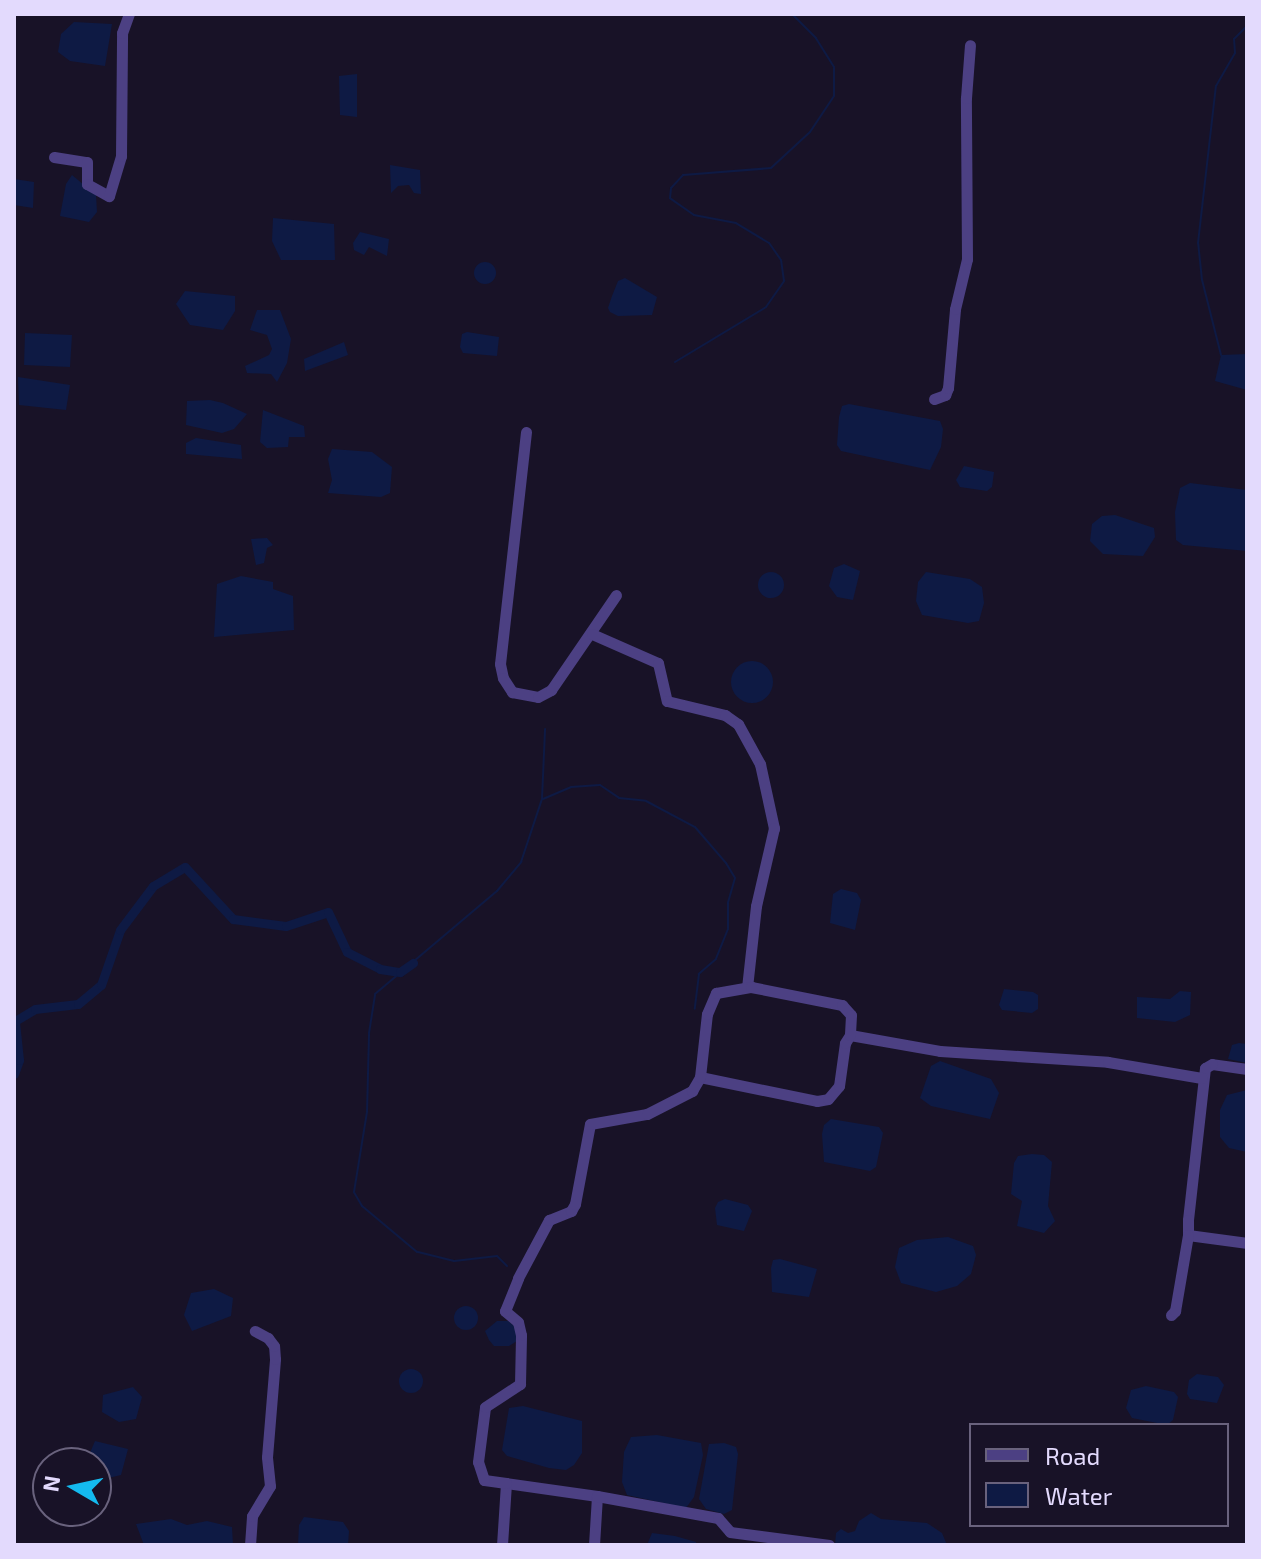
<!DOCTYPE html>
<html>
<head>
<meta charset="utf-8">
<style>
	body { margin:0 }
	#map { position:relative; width:1261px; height:1559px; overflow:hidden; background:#181227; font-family:"Exo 2",sans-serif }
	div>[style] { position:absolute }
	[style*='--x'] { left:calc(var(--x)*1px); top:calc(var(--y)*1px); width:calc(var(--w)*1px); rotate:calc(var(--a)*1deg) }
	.water>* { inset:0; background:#0e1a44 }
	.round { border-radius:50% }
	.stream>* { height:2px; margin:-1px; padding:0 1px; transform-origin:1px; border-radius:1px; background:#0e1a44 }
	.canal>* { height:9px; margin:-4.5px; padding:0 4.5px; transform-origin:4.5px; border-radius:4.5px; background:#0e1a44 }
	.minor>* { height:11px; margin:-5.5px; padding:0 5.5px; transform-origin:5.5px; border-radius:5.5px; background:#4c4083 }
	span { translate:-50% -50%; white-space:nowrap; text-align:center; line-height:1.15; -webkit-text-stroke:6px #181227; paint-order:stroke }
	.frame { position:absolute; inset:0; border:16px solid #e3dafd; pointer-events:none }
	.legend { position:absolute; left:969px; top:1423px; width:260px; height:104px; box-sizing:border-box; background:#181227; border:2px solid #69627d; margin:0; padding:10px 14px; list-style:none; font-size:24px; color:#e3dafd }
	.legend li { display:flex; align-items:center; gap:16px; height:40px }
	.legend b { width:40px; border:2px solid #69627d }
	.north { position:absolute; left:32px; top:1447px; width:80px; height:80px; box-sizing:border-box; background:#181227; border:2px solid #69627d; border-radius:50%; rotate:279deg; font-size:22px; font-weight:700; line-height:32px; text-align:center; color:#e3dafd }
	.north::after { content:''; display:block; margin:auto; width:28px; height:36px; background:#14baef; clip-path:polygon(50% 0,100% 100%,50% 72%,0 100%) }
</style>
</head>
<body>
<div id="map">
	<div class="water">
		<i style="clip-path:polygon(74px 22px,112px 24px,105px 66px,70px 61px,58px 52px,61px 34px)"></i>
		<i style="clip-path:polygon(357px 74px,357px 117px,340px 115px,339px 76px)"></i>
		<i style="clip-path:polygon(390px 165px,420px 170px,421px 194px,414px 193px,409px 185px,398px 186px,391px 193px)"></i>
		<i style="clip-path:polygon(72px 175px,96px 195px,97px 212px,89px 222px,60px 216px,66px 184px)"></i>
		<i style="clip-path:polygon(14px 179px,34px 182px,33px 208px,14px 205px)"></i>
		<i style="clip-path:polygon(273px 218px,334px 224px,335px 260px,281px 260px,272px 241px)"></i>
		<i style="clip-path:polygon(360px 232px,389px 239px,387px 256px,369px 247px,364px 255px,354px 250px,353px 243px)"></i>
		<i class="round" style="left:474px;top:262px;width:22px;height:22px"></i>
		<i style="clip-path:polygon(625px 278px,657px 297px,652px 315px,618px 316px,610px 312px,608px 308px,612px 296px,618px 281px)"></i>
		<i style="clip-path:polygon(185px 291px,235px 296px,235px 311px,223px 330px,190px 325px,176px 304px)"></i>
		<i style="clip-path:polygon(257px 310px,280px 310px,291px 339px,287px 363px,277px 382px,271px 374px,247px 373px,245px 366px,269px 355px,272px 349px,267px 335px,250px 330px)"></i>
		<i style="clip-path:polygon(467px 332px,499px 337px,497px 356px,463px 353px,460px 347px,462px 334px)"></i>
		<i style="clip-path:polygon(25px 333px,72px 335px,70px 367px,24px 365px)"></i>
		<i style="clip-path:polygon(344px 342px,348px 355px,305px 371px,304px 359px)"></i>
		<i style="clip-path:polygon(1247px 354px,1247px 390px,1215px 381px,1221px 355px)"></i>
		<i style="clip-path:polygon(18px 377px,70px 385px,66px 410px,19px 405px)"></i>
		<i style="clip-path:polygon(210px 400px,223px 403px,247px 414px,234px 429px,222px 433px,186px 425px,187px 401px)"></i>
		<i style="clip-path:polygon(849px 404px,940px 421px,943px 429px,941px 447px,930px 470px,841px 451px,837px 445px,839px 417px,842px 406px)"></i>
		<i style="clip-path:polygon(263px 410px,304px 426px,305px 437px,289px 437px,288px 447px,267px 448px,260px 442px)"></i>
		<i style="clip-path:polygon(196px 438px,241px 445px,242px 459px,186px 454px,186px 443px)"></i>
		<i style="clip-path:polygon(332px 449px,372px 452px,392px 467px,390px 493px,381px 497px,328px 493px,332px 480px,328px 459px)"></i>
		<i style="clip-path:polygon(964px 466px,994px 472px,992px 487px,987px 491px,960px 487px,956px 480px)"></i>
		<i style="clip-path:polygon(1190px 483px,1247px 490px,1247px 551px,1183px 545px,1176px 540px,1175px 512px,1180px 488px)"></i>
		<i style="clip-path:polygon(1115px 515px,1154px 528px,1155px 537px,1143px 556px,1103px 554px,1090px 541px,1092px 524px,1102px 516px)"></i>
		<i style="clip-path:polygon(267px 538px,273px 545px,267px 548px,264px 563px,256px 565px,251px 539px)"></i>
		<i style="clip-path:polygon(844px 564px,860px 571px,853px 600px,837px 597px,829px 586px,834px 568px)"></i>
		<i class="round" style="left:758px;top:572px;width:26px;height:26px"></i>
		<i style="clip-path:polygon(926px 572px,970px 579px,982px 587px,984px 603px,979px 621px,968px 623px,922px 615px,916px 601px,918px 582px)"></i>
		<i style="clip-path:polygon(241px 576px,273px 582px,273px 589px,293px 596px,294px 630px,214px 637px,217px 584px)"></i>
		<i class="round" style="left:731px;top:661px;width:42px;height:42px"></i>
		<i style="clip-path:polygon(841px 889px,857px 893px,861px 900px,855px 930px,830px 923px,833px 894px)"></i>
		<i style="clip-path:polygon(1004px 989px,1033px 992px,1038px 995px,1038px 1009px,1032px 1013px,1002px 1010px,999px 1005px)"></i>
		<i style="clip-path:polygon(1180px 991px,1191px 992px,1190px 1015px,1175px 1022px,1137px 1018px,1137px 997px,1170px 999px)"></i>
		<i style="clip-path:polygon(1239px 1043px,1247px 1044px,1247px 1063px,1228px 1059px,1232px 1045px)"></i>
		<i style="clip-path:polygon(940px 1061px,991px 1079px,999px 1093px,990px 1119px,931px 1106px,920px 1098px,931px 1066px)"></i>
		<i style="clip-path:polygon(1247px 1090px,1247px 1152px,1229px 1148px,1220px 1137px,1220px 1110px,1227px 1095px)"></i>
		<i style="clip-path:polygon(831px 1119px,879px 1127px,883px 1133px,876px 1167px,870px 1171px,824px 1162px,822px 1134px,824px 1125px)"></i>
		<i style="clip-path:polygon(1032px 1154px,1044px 1155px,1052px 1162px,1048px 1206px,1055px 1221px,1044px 1233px,1017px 1226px,1022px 1201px,1011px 1194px,1014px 1163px,1018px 1156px)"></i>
		<i style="clip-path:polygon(725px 1199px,748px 1205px,752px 1211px,744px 1231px,717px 1225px,715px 1208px,718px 1202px)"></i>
		<i style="clip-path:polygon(948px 1237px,973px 1246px,976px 1255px,971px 1274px,957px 1286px,936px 1292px,901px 1283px,895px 1267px,899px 1248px,917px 1240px)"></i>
		<i style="clip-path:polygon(780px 1259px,817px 1269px,809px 1297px,772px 1292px,771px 1268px,773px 1260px)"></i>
		<i style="clip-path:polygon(214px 1289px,233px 1298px,231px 1316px,192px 1331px,184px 1315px,191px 1293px)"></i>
		<i class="round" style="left:454px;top:1306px;width:24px;height:24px"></i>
		<i style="clip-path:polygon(497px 1321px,508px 1321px,517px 1328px,517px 1341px,509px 1346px,494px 1346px,489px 1340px,485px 1331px)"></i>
		<i class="round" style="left:399px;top:1369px;width:24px;height:24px"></i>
		<i style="clip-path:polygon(1197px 1374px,1218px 1377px,1224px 1385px,1217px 1403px,1190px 1399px,1187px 1394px,1189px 1380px)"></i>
		<i style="clip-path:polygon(1146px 1386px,1174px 1392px,1178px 1397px,1173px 1420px,1167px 1425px,1132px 1418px,1126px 1408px,1131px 1390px)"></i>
		<i style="clip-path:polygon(133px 1387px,142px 1397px,136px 1419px,119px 1422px,102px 1412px,103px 1395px)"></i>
		<i style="clip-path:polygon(523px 1406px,582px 1421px,582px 1453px,574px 1465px,566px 1470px,549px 1468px,507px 1456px,502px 1450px,509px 1408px)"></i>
		<i style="clip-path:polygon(657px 1435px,701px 1443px,703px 1455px,694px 1497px,686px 1508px,627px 1495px,622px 1482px,624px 1452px,631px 1437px)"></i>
		<i style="clip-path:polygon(95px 1441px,128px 1449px,121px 1475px,96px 1481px,96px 1463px,90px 1463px,89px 1455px)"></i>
		<i style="clip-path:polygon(724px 1443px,736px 1447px,738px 1454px,732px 1510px,724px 1514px,706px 1509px,699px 1499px,709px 1444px)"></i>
		<i style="clip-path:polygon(871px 1513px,881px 1519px,927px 1523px,942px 1533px,947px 1545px,835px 1545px,836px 1533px,841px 1529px,848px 1533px,855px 1531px,859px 1521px)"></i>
		<i style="clip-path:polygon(304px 1517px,343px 1522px,349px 1531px,348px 1545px,298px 1545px,299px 1525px)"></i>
		<i style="clip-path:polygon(171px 1519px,187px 1525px,207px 1521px,232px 1527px,233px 1545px,144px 1545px,136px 1524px)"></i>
		<i style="clip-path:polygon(652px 1533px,675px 1536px,696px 1542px,696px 1545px,647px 1545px)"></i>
	</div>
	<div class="stream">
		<i style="--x:1221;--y:355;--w:77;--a:-104.2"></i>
		<i style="--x:1202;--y:280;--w:37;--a:-96"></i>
		<i style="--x:1198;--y:243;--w:158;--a:-83.5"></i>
		<i style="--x:1216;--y:86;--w:38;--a:-60"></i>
		<i style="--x:1235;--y:53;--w:14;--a:-94"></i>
		<i style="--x:1234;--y:39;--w:18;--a:-45"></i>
		<i style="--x:675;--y:362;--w:106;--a:-31.1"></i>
		<i style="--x:766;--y:307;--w:32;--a:-55"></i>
		<i style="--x:784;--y:281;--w:21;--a:-98"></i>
		<i style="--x:781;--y:260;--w:21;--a:-125"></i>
		<i style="--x:769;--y:243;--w:39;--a:-149"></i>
		<i style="--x:736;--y:223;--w:43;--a:-169.2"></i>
		<i style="--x:694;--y:215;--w:29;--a:-145"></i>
		<i style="--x:670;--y:198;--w:10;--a:-84"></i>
		<i style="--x:671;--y:188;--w:18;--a:-47"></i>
		<i style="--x:683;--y:175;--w:88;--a:-4.5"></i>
		<i style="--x:771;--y:168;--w:53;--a:-42.7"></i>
		<i style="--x:810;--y:132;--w:43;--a:-56.3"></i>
		<i style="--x:834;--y:96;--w:29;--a:-90"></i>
		<i style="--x:834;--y:67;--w:34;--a:-122"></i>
		<i style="--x:816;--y:38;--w:34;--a:-135"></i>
		<i style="--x:543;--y:799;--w:30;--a:-23"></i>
		<i style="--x:571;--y:787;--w:29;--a:-4"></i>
		<i style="--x:600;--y:785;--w:23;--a:34"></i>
		<i style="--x:619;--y:798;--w:27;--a:6"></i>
		<i style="--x:646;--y:801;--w:55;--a:28"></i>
		<i style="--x:695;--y:827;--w:48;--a:49.3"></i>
		<i style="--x:726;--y:863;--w:17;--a:59"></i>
		<i style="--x:735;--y:878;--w:26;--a:106"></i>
		<i style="--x:728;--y:903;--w:26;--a:90"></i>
		<i style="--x:728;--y:929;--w:32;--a:112"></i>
		<i style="--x:716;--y:959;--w:23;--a:139"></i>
		<i style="--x:699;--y:974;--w:35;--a:97"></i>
		<i style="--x:507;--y:1266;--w:14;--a:-135"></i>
		<i style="--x:497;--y:1256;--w:43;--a:173.4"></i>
		<i style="--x:454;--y:1261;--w:38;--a:-166"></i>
		<i style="--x:417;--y:1252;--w:72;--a:-140.1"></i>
		<i style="--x:362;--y:1206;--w:16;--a:-120"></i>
		<i style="--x:354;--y:1192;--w:81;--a:-80.8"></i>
		<i style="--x:367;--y:1112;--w:79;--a:-88.5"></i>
		<i style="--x:369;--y:1033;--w:39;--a:-81"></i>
		<i style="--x:375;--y:994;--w:160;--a:-40.2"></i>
		<i style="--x:497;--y:891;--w:38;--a:-50"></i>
		<i style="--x:521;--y:862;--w:66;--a:-71.6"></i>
		<i style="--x:542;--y:799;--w:70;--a:-87.5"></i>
	</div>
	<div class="canal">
		<i style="--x:14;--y:1074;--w:15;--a:-70"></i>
		<i style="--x:19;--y:1060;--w:39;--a:-96"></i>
		<i style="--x:15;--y:1021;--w:23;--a:-31"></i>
		<i style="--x:35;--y:1009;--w:43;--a:-6.6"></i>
		<i style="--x:78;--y:1004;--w:30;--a:-40"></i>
		<i style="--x:101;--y:985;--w:58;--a:-70.9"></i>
		<i style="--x:120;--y:930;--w:55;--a:-53.1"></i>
		<i style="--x:153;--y:886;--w:37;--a:-31"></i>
		<i style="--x:185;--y:867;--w:71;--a:47.3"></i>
		<i style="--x:233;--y:919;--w:53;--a:7.5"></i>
		<i style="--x:286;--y:926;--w:44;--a:-18.4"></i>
		<i style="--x:328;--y:912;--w:44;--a:64.6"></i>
		<i style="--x:347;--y:952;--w:37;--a:27"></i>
		<i style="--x:380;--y:969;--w:20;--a:9"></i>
		<i style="--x:400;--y:972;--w:16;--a:-35"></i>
	</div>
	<div class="minor">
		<i style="--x:54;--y:157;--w:33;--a:9"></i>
		<i style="--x:87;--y:162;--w:22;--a:90"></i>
		<i style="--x:87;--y:184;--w:25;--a:29"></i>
		<i style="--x:109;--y:196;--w:42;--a:-73.3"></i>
		<i style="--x:121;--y:156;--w:123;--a:-89.5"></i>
		<i style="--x:122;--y:33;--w:20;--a:-70"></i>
		<i style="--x:934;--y:399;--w:12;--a:-20"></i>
		<i style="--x:945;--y:395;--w:8;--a:-67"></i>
		<i style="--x:948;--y:388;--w:79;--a:-84.9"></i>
		<i style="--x:955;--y:309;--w:51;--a:-76.5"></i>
		<i style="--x:967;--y:259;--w:161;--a:-90.4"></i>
		<i style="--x:966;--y:98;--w:53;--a:-85.7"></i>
		<i style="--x:526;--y:432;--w:233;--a:96.4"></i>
		<i style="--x:500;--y:664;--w:14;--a:78"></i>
		<i style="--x:503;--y:678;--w:17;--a:57"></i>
		<i style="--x:512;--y:692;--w:26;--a:11"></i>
		<i style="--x:538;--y:697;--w:15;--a:-28"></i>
		<i style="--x:551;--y:690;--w:115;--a:-55.6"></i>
		<i style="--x:592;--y:634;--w:72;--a:23.7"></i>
		<i style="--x:658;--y:663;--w:39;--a:77"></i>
		<i style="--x:667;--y:701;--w:60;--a:13.6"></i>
		<i style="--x:725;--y:715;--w:16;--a:35"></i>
		<i style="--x:738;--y:724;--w:46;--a:61.2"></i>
		<i style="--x:760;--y:764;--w:66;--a:77.7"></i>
		<i style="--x:774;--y:828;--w:80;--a:103"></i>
		<i style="--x:756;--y:906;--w:81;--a:96.3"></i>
		<i style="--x:1247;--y:1069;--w:35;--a:-172"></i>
		<i style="--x:1212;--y:1064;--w:8;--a:150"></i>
		<i style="--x:1205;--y:1068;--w:153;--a:96.4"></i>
		<i style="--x:1188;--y:1220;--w:15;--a:90"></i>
		<i style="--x:1188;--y:1235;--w:60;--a:7.7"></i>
		<i style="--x:700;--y:1077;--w:119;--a:11.6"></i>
		<i style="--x:817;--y:1101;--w:11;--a:-10"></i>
		<i style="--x:828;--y:1099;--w:17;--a:-50"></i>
		<i style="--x:839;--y:1086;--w:43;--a:-82.1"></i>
		<i style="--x:845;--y:1043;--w:9;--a:-58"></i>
		<i style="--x:850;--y:1035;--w:91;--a:10.1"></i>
		<i style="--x:940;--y:1051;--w:168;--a:3.7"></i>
		<i style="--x:1108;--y:1062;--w:95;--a:9.7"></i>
		<i style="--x:1171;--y:1315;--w:6;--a:-45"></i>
		<i style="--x:1175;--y:1311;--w:77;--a:-80.3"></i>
		<i style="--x:506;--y:1483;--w:92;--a:8.1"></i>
		<i style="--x:597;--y:1496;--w:49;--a:93.5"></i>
		<i style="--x:597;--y:1496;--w:123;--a:10.3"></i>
		<i style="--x:718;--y:1518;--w:18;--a:49"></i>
		<i style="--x:730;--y:1532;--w:100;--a:7.5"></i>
		<i style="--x:250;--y:1545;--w:29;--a:-86"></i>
		<i style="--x:252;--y:1516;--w:35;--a:-59"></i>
		<i style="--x:270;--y:1486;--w:29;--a:-96"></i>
		<i style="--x:267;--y:1457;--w:98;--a:-85.3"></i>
		<i style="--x:275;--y:1359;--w:13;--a:-94"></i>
		<i style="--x:274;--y:1346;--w:10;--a:-127"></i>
		<i style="--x:268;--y:1338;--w:15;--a:-152"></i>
		<i style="--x:502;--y:1545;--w:62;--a:-86.3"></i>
		<i style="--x:506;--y:1483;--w:22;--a:-172"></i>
		<i style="--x:484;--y:1480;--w:19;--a:-108"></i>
		<i style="--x:478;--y:1462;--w:55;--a:-82.7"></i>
		<i style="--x:485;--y:1407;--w:42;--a:-33.3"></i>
		<i style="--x:520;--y:1384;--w:49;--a:-88.8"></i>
		<i style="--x:521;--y:1335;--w:13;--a:-103"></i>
		<i style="--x:518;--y:1322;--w:17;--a:-140"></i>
		<i style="--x:505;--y:1311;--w:35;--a:-68"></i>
		<i style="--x:518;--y:1278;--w:66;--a:-61.9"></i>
		<i style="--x:549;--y:1220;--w:24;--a:-22"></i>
		<i style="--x:571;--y:1211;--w:8;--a:-60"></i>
		<i style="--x:575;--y:1204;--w:81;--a:-79.4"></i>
		<i style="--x:590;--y:1124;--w:58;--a:-10"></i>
		<i style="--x:647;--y:1114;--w:51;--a:-27.1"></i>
		<i style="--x:692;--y:1091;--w:16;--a:-60"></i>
		<i style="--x:700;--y:1077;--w:63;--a:-83.7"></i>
		<i style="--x:707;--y:1014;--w:23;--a:-67"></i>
		<i style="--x:716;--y:993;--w:36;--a:-10"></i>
		<i style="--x:751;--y:987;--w:93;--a:11.2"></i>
		<i style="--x:842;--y:1005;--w:13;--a:48"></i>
		<i style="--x:851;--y:1015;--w:20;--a:93"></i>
	</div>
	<div class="frame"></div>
	<ul class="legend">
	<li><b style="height:10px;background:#4c4083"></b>Road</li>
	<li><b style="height:22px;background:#0e1a44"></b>Water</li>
	</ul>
	<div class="north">N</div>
</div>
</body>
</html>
